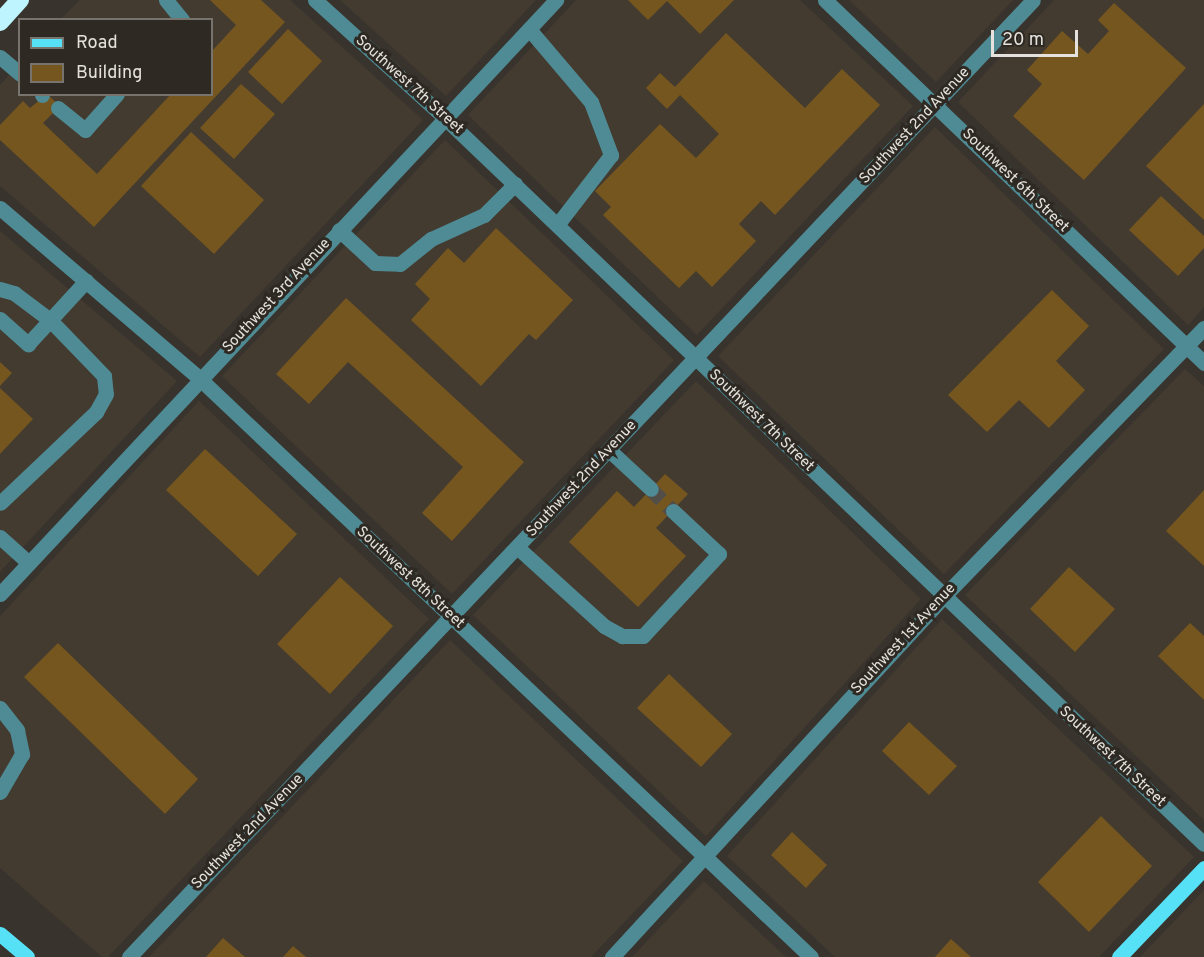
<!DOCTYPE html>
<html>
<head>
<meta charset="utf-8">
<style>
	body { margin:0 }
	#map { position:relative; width:1204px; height:957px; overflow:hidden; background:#38332d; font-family:Overpass,sans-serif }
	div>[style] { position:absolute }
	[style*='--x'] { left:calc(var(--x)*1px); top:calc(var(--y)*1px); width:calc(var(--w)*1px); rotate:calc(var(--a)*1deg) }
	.built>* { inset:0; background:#433b30 }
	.building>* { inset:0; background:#76561f }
	.minor-tunnel>* { height:15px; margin-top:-7.5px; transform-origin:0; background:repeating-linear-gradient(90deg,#524d47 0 15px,transparent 0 23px) }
	.minor>* { height:15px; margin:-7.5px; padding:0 7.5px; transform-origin:7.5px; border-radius:7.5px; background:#4f8b95 }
	.major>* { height:15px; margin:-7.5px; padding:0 7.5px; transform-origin:7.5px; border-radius:7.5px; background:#56e1f6 }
	.highway>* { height:18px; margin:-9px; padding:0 9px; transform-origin:9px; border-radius:9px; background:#bdf4fe }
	span { translate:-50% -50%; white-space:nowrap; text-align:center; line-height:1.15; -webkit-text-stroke:6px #2e2923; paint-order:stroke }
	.street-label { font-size:15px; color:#e5e2dd }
	.legend { position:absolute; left:18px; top:18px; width:195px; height:78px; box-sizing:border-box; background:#2e2923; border:2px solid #77736d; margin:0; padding:8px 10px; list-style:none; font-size:18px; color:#e5e2dd }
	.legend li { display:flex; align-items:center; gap:12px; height:30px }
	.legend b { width:30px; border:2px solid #77736d }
	.scale { position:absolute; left:991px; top:30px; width:87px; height:27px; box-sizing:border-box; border:3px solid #e5e2dd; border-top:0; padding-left:8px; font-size:18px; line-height:21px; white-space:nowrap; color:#e5e2dd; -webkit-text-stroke:4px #2e2923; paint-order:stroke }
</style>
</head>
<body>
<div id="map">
	<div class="built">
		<i style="clip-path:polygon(80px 0,290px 0,423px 120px,200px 357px,0 186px,0 85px,19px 64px,20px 94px,212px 94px,212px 20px,61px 19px)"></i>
		<i style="clip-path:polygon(340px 0,536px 0,446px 96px)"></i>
		<i style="clip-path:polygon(576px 0,800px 0,913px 106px,697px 335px,468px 115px)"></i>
		<i style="clip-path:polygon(849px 0,1013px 0,936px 82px)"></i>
		<i style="clip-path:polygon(1054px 0,1204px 0,1204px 307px,1188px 325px,958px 102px)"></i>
		<i style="clip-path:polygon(935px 127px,1164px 349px,944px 574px,718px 356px)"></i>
		<i style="clip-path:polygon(445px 140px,674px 360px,452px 594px,222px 376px)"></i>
		<i style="clip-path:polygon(0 231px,177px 381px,0 572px)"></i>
		<i style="clip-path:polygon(1185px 369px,1204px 386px,1204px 820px,965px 595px)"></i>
		<i style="clip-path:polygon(696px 381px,921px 599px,706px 836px,473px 615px)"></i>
		<i style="clip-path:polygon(199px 401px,429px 619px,108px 957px,102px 957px,0 868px,0 616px)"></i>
		<i style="clip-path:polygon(942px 619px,1194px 857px,1099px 957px,835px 957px,727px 856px)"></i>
		<i style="clip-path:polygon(450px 640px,683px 861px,591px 957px,149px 957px)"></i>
		<i style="clip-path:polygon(704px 881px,786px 957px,632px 957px)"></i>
		<i style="clip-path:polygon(1204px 890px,1204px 957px,1140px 957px)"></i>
	</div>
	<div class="building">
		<i style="clip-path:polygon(210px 0,261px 0,285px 22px,94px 227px,0 140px,0 125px,23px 101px,30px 108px,47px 94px,60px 106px,43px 123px,97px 174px,171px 94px,212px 94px,212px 51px,236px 25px)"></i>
		<i style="clip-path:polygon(628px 0,734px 0,700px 34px,667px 1px,648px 20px)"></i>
		<i style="clip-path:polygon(1114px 3px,1186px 68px,1084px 180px,1013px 116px,1042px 84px,1027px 70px,1062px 31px,1088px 54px,1109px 31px,1098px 20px)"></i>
		<i style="clip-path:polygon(288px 29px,322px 61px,282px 104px,248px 72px)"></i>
		<i style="clip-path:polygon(726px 33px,805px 108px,842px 69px,880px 105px,775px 215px,761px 201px,739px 224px,756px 241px,712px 287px,696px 271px,679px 288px,603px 215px,611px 207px,595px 191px,660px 124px,696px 158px,719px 134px,680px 95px,667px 109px,646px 88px,660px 73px,675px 87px)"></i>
		<i style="clip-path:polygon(241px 84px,275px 114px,234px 159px,200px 128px)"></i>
		<i style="clip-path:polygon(1204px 104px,1204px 220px,1146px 166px)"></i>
		<i style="clip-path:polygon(191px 132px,264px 200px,214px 254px,141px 186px)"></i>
		<i style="clip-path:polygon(1161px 196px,1204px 236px,1204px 248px,1178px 276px,1129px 230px)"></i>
		<i style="clip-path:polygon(496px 228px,573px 300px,536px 340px,529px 334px,481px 386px,411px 320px,430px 299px,415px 284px,448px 248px,464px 263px)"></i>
		<i style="clip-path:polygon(1052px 290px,1089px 326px,1056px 361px,1085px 390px,1049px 428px,1019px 400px,987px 432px,948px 395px)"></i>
		<i style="clip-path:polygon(346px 298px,524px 462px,452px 541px,422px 513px,463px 467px,348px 362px,309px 404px,276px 374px)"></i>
		<i style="clip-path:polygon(0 362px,12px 373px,0 386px)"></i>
		<i style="clip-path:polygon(0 388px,33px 419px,0 454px)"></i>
		<i style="clip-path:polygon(205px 449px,297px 534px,258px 576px,166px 490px)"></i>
		<i style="clip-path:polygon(665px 474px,688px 494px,656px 528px,686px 556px,638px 607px,569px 542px,617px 491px,634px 507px)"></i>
		<i style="clip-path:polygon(1204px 490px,1204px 566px,1166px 531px)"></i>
		<i style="clip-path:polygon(1069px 567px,1115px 609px,1075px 652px,1030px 609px)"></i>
		<i style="clip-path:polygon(340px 577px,393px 626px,330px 694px,277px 644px)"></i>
		<i style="clip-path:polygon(1190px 623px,1204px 636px,1204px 700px,1158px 656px)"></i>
		<i style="clip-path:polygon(58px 643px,198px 779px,165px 814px,24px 677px)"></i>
		<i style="clip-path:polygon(669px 674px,732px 734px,701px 767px,637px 708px)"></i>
		<i style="clip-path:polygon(909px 722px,957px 766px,929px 795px,882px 751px)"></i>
		<i style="clip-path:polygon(1101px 816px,1152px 866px,1089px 932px,1038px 882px)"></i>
		<i style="clip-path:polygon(792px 832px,827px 865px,806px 888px,771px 855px)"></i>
		<i style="clip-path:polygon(223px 938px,245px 957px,206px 957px)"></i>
		<i style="clip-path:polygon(951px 939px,971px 957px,935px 957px)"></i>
		<i style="clip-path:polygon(293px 946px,306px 957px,283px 957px)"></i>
	</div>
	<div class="minor-tunnel">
		<i style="--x:651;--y:489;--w:31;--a:45"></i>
	</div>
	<div class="minor">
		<i style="--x:166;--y:0;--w:26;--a:51"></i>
		<i style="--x:315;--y:0;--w:176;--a:42.2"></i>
		<i style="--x:445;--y:118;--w:1050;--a:43.73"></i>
		<i style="--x:825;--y:0;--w:525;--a:43.76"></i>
		<i style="--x:529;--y:29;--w:96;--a:49.7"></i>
		<i style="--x:591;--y:102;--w:57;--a:69.3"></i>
		<i style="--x:611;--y:155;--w:88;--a:127.6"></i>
		<i style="--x:0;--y:57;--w:26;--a:40"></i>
		<i style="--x:42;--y:94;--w:1;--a:90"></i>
		<i style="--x:58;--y:108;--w:35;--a:39"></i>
		<i style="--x:85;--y:130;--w:48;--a:-48.4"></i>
		<i style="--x:0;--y:208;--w:263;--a:40.5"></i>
		<i style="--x:200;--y:379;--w:841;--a:43.41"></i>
		<i style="--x:339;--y:230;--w:49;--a:42.5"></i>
		<i style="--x:375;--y:263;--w:25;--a:2"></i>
		<i style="--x:400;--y:264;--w:40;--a:-39"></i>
		<i style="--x:431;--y:239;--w:58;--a:-24.4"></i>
		<i style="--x:484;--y:215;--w:44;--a:-45"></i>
		<i style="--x:0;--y:289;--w:15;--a:16"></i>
		<i style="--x:14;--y:293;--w:45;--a:36.9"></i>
		<i style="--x:50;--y:320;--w:78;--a:46"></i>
		<i style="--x:104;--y:376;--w:18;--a:84"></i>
		<i style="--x:106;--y:394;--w:21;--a:119"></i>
		<i style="--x:96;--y:412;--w:132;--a:136.5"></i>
		<i style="--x:0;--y:319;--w:38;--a:42"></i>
		<i style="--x:28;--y:344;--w:86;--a:-47.4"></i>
		<i style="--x:609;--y:450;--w:57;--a:42.9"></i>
		<i style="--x:0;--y:537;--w:39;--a:42"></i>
		<i style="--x:517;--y:547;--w:118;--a:42.2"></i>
		<i style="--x:604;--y:626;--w:21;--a:29"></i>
		<i style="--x:622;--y:636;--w:21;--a:0"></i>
		<i style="--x:643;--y:636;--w:112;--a:-47.2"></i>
		<i style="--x:719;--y:554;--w:63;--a:-136.9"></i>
		<i style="--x:0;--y:594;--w:814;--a:-46.89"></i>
		<i style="--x:0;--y:708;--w:28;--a:52"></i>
		<i style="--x:17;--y:730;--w:25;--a:78"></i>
		<i style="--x:22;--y:754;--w:44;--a:120.1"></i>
		<i style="--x:129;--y:957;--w:1316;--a:-46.63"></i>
		<i style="--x:612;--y:957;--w:489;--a:-47.4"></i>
		<i style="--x:943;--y:597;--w:375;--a:-45.9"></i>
	</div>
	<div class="major">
		<i style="--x:0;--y:934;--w:35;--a:40"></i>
		<i style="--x:1119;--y:957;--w:123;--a:-46.3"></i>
	</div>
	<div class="highway">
		<i style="--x:0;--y:22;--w:30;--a:-48"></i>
	</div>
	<div class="street-label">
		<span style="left:409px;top:85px;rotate:42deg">Southwest 7th Street</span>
		<span style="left:915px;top:126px;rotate:-47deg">Southwest 2nd Avenue</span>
		<span style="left:1015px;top:181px;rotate:44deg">Southwest 6th Street</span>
		<span style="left:277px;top:296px;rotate:-47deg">Southwest 3rd Avenue</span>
		<span style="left:761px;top:421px;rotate:44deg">Southwest 7th Street</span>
		<span style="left:582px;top:479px;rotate:-47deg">Southwest 2nd Avenue</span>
		<span style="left:410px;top:578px;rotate:43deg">Southwest 8th Street</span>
		<span style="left:904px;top:639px;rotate:-47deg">Southwest 1st Avenue</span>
		<span style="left:1112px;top:757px;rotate:43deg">Southwest 7th Street</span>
		<span style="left:248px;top:832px;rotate:-46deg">Southwest 2nd Avenue</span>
	</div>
	<ul class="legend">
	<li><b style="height:8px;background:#56e1f6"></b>Road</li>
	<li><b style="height:16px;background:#76561f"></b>Building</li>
	</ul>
	<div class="scale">20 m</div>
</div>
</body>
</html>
